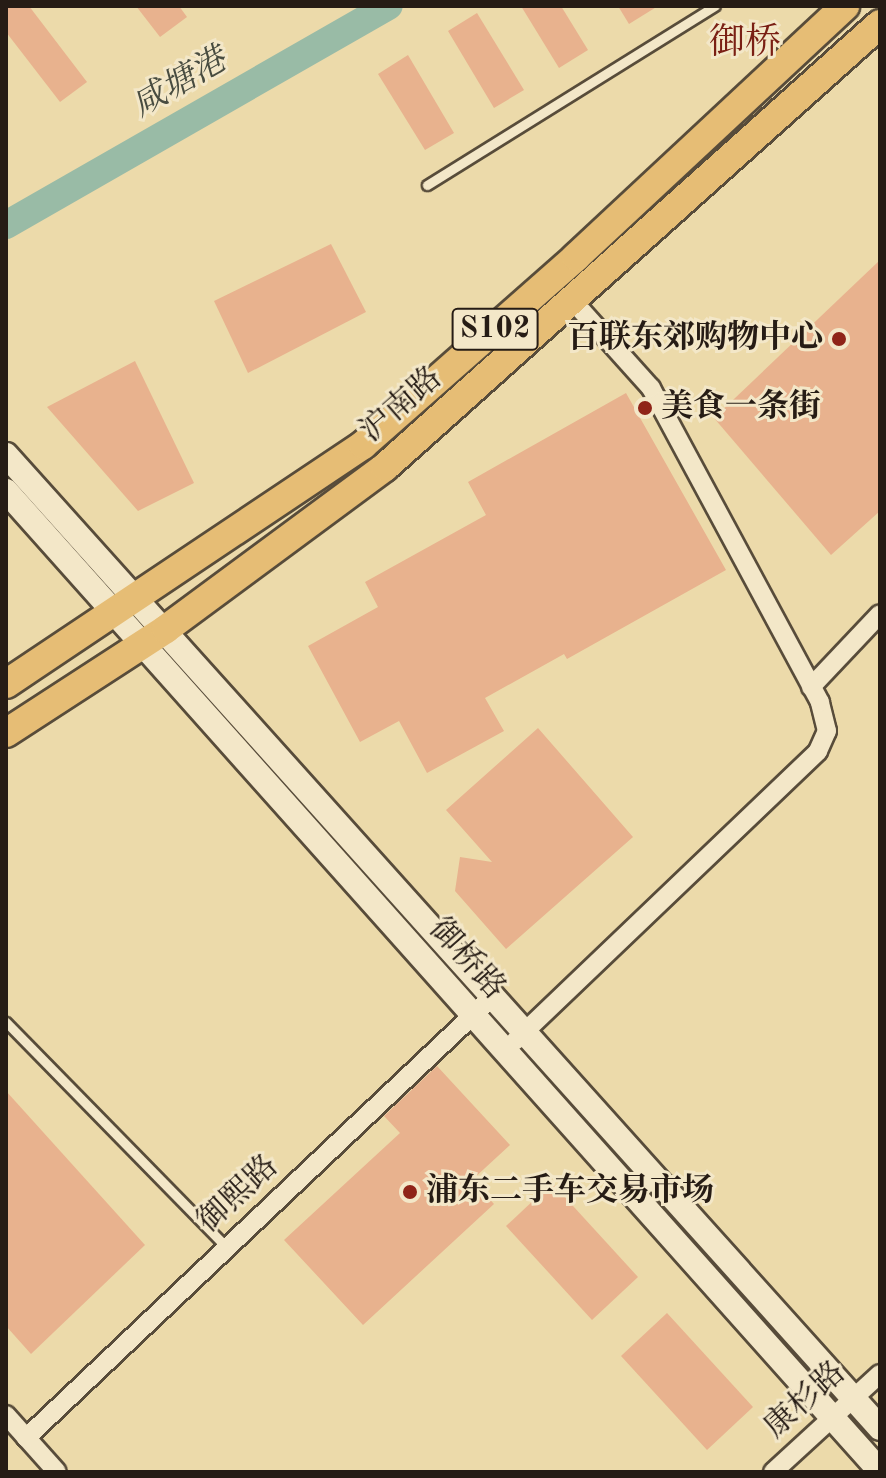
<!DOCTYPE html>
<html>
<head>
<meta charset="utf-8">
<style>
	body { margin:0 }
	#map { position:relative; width:886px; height:1478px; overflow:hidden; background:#ecdaaa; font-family:"Old Standard TT","Noto Serif SC",serif }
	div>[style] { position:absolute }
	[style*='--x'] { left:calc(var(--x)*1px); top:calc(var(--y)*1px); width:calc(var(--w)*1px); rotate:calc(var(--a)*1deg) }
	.river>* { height:28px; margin:-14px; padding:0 14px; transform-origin:14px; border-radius:14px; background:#99bba6 }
	.building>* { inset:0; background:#e8b28e }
	.roads { filter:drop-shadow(2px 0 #584c3a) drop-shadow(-2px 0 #584c3a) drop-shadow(0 2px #584c3a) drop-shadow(0 -2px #584c3a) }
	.service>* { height:9px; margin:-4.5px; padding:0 4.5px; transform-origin:4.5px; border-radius:4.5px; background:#f3e7c8 }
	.minor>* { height:18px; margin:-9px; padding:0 9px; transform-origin:9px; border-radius:9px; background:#f3e7c8 }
	.secondary>* { height:24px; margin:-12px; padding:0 12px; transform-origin:12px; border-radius:12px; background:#f3e7c8 }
	.primary>* { height:28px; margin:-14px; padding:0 14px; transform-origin:14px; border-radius:14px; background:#e6bd75 }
	.dots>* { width:22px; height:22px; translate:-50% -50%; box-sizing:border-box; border:4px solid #f3e7c8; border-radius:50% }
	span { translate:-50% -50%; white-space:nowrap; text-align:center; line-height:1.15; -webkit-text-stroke:6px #f3e7c8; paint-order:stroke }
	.shield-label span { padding:2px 6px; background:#f3e7c8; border:2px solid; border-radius:6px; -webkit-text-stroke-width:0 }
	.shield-label { font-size:30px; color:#261c15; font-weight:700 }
	.poi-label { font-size:32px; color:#261c15; font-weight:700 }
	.right { translate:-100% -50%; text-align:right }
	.left { translate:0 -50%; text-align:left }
	.street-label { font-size:32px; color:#261c15 }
	.water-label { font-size:34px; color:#484c40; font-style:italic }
	.quarter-label { font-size:36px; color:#7a1f14 }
	.frame { position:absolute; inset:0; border:8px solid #261c15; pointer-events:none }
</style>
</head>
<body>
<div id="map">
	<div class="river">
		<i style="--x:6;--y:225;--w:441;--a:-29.8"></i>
	</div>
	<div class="building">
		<i style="clip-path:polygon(6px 6px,29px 6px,87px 82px,60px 102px,6px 32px)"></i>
		<i style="clip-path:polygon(136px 6px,179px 6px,187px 17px,160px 37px)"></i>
		<i style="clip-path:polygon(521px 6px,561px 6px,588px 50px,559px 68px)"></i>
		<i style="clip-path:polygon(618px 6px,658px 6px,629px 24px)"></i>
		<i style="clip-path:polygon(477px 13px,524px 90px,494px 108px,448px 31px)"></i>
		<i style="clip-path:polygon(408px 55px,454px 133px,425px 150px,378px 74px)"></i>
		<i style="clip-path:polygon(331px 244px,366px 312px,248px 373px,214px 301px)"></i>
		<i style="clip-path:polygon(880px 260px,880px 511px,831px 555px,714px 418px)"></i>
		<i style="clip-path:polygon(135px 361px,194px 483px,138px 511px,47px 407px)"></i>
		<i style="clip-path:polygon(626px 393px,726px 570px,567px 659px,564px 654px,485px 698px,504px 731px,427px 773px,399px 721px,360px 742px,308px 646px,378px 607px,365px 582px,486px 515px,468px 482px)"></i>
		<i style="clip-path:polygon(538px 728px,633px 837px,506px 949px,455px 891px,460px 857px,492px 862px,446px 810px)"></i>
		<i style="clip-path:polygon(437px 1066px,510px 1145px,472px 1180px,494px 1204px,363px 1325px,284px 1240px,400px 1133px,384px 1116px)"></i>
		<i style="clip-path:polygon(6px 1091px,145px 1245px,31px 1354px,6px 1326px)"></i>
		<i style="clip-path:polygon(552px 1183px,638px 1277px,592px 1320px,506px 1226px)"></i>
		<i style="clip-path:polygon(667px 1313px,753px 1407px,707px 1450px,621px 1356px)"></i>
	</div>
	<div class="roads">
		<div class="service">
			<i style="--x:427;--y:185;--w:339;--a:-31.9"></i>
			<i style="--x:6;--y:1022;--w:316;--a:45.6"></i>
		</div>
		<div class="minor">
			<i style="--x:811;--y:687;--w:100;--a:-46.6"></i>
			<i style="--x:515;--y:1041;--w:419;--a:-43.7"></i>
			<i style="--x:818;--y:751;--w:22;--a:-66"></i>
			<i style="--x:827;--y:731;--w:30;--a:-104"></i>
			<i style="--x:820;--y:702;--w:357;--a:-118.3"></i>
			<i style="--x:651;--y:388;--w:117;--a:-131.9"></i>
			<i style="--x:6;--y:1415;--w:76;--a:48.2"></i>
			<i style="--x:26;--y:1438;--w:643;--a:-43.42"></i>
			<i style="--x:773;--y:1472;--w:145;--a:-42.5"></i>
		</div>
		<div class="secondary">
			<i style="--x:6;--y:455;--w:1308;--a:48.07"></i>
			<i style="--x:6;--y:491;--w:1313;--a:48.27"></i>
		</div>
		<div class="primary">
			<i style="--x:6;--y:684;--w:430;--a:-33.8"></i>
			<i style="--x:363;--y:445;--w:284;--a:-41.4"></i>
			<i style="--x:576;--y:257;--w:368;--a:-43"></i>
			<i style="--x:6;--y:733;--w:191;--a:-33"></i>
			<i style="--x:166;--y:629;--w:272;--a:-36.5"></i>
			<i style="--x:385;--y:467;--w:664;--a:-41.83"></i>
		</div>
	</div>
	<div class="dots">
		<i style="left:839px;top:339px;background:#8f2418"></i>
		<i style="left:645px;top:408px;background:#8f2418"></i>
		<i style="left:410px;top:1192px;background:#8f2418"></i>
	</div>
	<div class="shield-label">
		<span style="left:495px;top:329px">S102</span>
	</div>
	<div class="poi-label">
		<span class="right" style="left:823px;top:339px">百联东郊购物中心</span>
		<span class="left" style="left:661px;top:408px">美食一条街</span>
		<span class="left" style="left:426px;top:1192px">浦东二手车交易市场</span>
	</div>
	<div class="street-label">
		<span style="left:402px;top:406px;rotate:-41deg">沪南路</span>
		<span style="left:466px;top:960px;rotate:48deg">御桥路</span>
		<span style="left:239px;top:1195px;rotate:-43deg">御熙路</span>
		<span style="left:806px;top:1401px;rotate:-42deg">康杉路</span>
	</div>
	<div class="water-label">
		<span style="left:180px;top:84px;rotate:-30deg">咸塘港</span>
	</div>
	<div class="quarter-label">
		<span style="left:745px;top:45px">御桥</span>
	</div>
	<div class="frame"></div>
</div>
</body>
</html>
